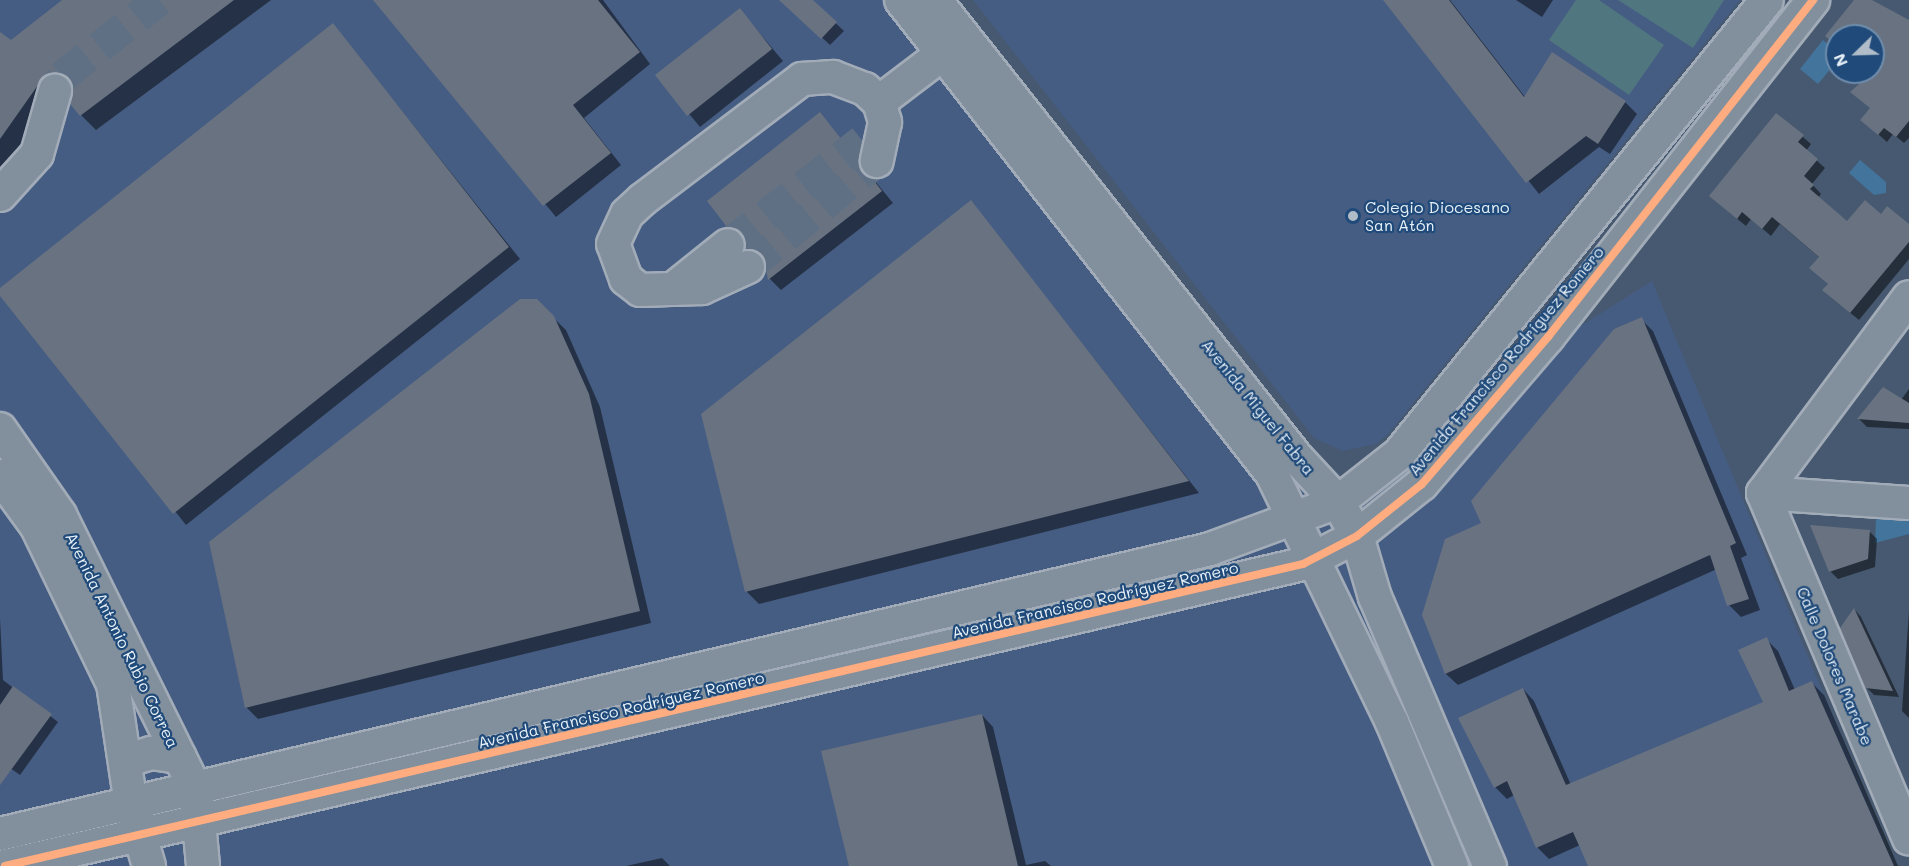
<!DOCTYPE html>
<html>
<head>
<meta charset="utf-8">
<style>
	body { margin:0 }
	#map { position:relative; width:1909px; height:866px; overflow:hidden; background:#475970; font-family:Mali,sans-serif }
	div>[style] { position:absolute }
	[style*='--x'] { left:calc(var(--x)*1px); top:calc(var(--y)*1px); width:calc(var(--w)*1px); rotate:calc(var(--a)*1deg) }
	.built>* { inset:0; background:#465d83 }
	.green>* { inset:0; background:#507680 }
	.water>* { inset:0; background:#43749c }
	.shadow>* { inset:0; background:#0007 }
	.building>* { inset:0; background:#687281 }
	.minor-tunnel>* { height:32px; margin-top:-16px; transform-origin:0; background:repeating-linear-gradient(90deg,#5f7084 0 32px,transparent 0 48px) }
	.roads { filter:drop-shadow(2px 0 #a2acb8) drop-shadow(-2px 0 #a2acb8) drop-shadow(0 2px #a2acb8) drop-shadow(0 -2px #a2acb8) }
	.minor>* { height:32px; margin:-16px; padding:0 16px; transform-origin:16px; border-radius:16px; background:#828f9c }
	.cycleway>* { height:8px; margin:-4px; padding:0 4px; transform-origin:4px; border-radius:4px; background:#ffac80 }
	.dots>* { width:16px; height:16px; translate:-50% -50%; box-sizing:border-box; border:3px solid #1f4a7a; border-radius:50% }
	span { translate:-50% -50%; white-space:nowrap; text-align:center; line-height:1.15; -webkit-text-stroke:4.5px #1f4a7a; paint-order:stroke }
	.poi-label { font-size:16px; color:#e8f1f8 }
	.left { translate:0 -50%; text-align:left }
	.street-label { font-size:16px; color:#e8f1f8 }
	.north { position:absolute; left:1825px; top:24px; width:60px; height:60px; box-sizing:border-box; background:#1f4a7a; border:2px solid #6f8dac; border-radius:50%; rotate:247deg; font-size:16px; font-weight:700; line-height:24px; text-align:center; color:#e8f1f8 }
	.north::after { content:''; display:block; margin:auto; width:21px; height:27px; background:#b0bcc8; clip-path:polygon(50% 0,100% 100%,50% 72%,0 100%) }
</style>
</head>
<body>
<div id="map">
	<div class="built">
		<i style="clip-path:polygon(0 0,959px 0,1337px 480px,1652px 281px,1895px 866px,0 866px)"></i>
		<i style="clip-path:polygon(973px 0,1740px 0,1389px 433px,1376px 444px,1343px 451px,1314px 438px)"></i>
	</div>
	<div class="green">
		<i style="clip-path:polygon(1576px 0,1599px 0,1664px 45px,1629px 95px,1549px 40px)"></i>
		<i style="clip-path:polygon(1618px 0,1724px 0,1693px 48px)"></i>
	</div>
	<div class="water">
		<i style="clip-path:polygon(1823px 40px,1837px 52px,1837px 61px,1818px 84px,1800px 69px)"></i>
		<i style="clip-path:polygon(1860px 160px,1886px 182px,1886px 193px,1874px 195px,1849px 173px)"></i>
		<i style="clip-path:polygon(1876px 519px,1909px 521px,1909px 534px,1875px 543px)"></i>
	</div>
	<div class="shadow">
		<i style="clip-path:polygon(65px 0,271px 0,96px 130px,81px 115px,71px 89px,58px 92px,0 172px,0 33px,11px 42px)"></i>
		<i style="clip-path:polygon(376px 0,603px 0,650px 64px,584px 118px,621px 165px,556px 217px)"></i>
		<i style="clip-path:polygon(800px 0,811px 0,844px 31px,830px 45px,800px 17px)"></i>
		<i style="clip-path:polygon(1385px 0,1450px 0,1525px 97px,1625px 102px,1637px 114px,1610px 154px,1599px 147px,1539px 194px)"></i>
		<i style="clip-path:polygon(1516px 0,1553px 0,1542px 17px)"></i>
		<i style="clip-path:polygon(1856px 0,1868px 0,1909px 23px,1909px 138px,1904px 143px,1893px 134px,1887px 142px,1870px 127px,1871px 108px,1853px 92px,1873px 72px,1873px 36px,1837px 36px,1837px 45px,1827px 36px)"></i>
		<i style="clip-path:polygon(740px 10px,783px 61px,700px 127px,657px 75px)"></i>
		<i style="clip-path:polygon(333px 25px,520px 259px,186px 525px,0 290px)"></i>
		<i style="clip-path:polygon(820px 114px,893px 203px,781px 290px,770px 279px,767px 265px,729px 226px)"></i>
		<i style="clip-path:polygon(1777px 115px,1811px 144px,1806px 151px,1825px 168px,1812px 184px,1821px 194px,1818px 198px,1847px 223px,1881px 216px,1909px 226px,1909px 259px,1859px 320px,1832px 298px,1820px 258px,1780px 224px,1771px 236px,1751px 219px,1746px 226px,1719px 204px)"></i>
		<i style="clip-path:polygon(971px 202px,1199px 493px,759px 604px,747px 592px,703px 415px)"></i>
		<i style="clip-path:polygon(536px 301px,566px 330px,600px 407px,651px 623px,258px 719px,246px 707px)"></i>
		<i style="clip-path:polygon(1641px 319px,1653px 331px,1747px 555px,1741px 558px,1760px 610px,1741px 617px,1729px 605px,1717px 569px,1458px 685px,1446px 674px,1423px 615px,1483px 524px)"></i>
		<i style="clip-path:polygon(1884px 389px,1901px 400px,1909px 389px,1909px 429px,1867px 427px,1859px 419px)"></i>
		<i style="clip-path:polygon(1869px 531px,1877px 539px,1875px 567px,1838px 579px,1830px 571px)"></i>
		<i style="clip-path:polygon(1855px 610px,1861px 617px,1899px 697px,1874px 695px,1866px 687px)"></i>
		<i style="clip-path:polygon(1909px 611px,1909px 718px,1902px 711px)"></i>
		<i style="clip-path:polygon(0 618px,3px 680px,58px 722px,20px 775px,0 761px)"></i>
		<i style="clip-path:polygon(1766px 639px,1778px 651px,1795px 690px,1812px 683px,1824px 695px,1898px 866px,1589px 866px,1580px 845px,1549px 859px,1537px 847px,1514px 795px,1507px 799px,1495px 787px,1523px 689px,1534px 701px,1571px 785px,1765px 703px)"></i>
		<i style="clip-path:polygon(982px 715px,993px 727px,1026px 865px,1045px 861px,1051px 866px,850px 866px)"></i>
		<i style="clip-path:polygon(662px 858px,670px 866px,626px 866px)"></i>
	</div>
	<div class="building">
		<i style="clip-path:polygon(62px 0,234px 0,80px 116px,70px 104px,68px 79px,59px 74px,43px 78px,0 139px,0 32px,11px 40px)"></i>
		<i style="clip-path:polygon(373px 0,598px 0,640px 52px,573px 105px,611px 153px,543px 206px)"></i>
		<i style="clip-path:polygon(779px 0,813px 0,837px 22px,821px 39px)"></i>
		<i style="clip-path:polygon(1383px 0,1449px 0,1524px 97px,1552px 52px,1626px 101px,1598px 144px,1586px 136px,1526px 183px)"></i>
		<i style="clip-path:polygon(1854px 0,1872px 0,1909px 20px,1909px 121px,1896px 137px,1884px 128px,1878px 135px,1860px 120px,1870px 108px,1850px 92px,1873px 72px,1873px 36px,1837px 36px,1837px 46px,1825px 36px)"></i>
		<i style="clip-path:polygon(740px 8px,772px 49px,687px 116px,655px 75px)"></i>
		<i style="clip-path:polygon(333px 23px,509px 247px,173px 514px,0 296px,0 288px)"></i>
		<i style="clip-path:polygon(820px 112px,882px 191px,768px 280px,764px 259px,745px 250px,742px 234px,727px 227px,707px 201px)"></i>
		<i style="clip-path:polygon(1776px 113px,1804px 135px,1798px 142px,1818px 159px,1804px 176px,1814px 185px,1810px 189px,1847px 221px,1865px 200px,1881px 214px,1887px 206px,1909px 224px,1909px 242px,1850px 313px,1822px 290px,1828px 284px,1809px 268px,1819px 257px,1772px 217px,1762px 229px,1742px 212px,1737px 219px,1709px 196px)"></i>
		<i style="clip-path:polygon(971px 200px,1189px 481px,745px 592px,701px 414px)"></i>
		<i style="clip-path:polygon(520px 299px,537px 299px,554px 316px,589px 394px,640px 611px,245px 708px,209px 542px)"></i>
		<i style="clip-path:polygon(1642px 317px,1736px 543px,1730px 546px,1749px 599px,1727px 606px,1710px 555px,1445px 674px,1422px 615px,1445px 539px,1481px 523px,1471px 501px,1614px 329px)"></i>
		<i style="clip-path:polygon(1883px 387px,1909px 403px,1909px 423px,1857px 419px)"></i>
		<i style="clip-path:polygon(1810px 525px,1870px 530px,1868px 559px,1829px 572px)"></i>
		<i style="clip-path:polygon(1854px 608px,1893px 691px,1865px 688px,1840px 628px)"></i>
		<i style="clip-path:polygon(1767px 637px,1789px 691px,1812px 681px,1894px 866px,1588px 866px,1573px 832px,1536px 848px,1507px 781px,1494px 788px,1458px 718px,1523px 688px,1566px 785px,1763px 702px,1738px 650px)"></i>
		<i style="clip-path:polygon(13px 686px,52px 714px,0 785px,0 705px)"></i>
		<i style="clip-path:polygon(982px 714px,1018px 866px,849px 866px,821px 751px)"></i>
	</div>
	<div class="minor-tunnel">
		<i style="--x:55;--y:91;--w:16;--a:-63"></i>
		<i style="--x:62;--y:77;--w:124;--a:-38.4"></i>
		<i style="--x:728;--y:245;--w:170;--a:-37.8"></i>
		<i style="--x:748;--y:267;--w:167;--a:-39.4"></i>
	</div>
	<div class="roads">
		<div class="minor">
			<i style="--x:901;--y:0;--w:602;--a:51.95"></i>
			<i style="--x:1272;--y:474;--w:276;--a:64.2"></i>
			<i style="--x:1392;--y:722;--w:156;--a:67.4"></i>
			<i style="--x:935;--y:0;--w:584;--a:51.68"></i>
			<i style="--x:1297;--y:458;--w:60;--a:47"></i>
			<i style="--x:1338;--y:502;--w:39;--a:61"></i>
			<i style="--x:1357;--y:536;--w:64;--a:73.6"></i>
			<i style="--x:1375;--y:597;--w:293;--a:66.9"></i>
			<i style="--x:879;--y:102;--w:99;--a:-37.2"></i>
			<i style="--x:0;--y:195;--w:55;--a:-47.9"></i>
			<i style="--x:37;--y:154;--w:66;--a:-74.1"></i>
			<i style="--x:748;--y:267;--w:51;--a:155.5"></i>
			<i style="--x:702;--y:288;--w:62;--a:178.2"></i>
			<i style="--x:640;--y:290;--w:18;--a:-142"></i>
			<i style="--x:626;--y:279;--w:37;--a:-110"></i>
			<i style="--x:613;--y:244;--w:33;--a:-65"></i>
			<i style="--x:627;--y:214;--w:21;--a:-43"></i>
			<i style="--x:642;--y:200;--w:201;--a:-37.1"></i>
			<i style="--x:802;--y:79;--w:31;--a:-4"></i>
			<i style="--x:833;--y:77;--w:34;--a:21"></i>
			<i style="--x:865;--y:89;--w:19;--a:43"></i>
			<i style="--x:879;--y:102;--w:21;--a:73"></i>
			<i style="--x:885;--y:122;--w:40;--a:102"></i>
			<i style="--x:673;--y:289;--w:70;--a:-38.7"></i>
			<i style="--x:0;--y:429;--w:105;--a:55.1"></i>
			<i style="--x:60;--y:515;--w:307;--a:63.7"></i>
			<i style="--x:196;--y:790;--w:76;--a:84.7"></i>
			<i style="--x:0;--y:476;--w:63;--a:54"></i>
			<i style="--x:37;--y:527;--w:174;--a:64.2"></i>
			<i style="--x:113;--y:684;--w:121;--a:81.5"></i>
			<i style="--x:131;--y:804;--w:65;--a:73.8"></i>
			<i style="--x:1763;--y:493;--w:375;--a:67.1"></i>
			<i style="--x:1763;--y:493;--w:244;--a:-53.3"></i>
			<i style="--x:1763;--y:493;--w:146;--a:3.9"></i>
			<i style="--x:125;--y:761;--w:27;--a:-17"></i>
			<i style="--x:151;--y:753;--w:29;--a:8"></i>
			<i style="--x:0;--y:834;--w:1243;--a:-13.25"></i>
			<i style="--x:1210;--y:549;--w:136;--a:-20.2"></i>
			<i style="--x:1338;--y:502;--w:78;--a:-38.2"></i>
			<i style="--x:1399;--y:454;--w:584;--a:-50.97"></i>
			<i style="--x:5;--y:866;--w:1333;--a:-13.1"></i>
			<i style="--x:1303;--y:564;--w:61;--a:-27.4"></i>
			<i style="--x:1357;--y:536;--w:83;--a:-38.7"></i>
			<i style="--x:1422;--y:484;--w:194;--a:-49.4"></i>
			<i style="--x:1548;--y:337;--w:429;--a:-51.8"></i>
		</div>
	</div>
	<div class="cycleway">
		<i style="--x:5;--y:866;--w:1333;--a:-13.1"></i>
		<i style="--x:1303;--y:564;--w:61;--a:-27.4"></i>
		<i style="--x:1357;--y:536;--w:83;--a:-38.7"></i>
		<i style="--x:1422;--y:484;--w:194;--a:-49.4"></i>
		<i style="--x:1548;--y:337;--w:429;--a:-51.8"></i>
	</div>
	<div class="dots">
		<i style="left:1353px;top:216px;background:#b0bcc8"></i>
	</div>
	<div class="poi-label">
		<span class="left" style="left:1365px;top:216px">Colegio Diocesano<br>San Atón</span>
	</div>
	<div class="street-label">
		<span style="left:1506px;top:361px;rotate:-50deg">Avenida Francisco Rodríguez Romero</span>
		<span style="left:1258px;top:407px;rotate:51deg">Avenida Miguel Fabra</span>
		<span style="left:1095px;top:600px;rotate:-13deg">Avenida Francisco Rodríguez Romero</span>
		<span style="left:122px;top:640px;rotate:64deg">Avenida Antonio Rubio Correa</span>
		<span style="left:1835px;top:666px;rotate:67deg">Calle Dolores Marabe</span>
		<span style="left:621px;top:710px;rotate:-13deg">Avenida Francisco Rodríguez Romero</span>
	</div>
	<div class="north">N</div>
</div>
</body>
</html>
